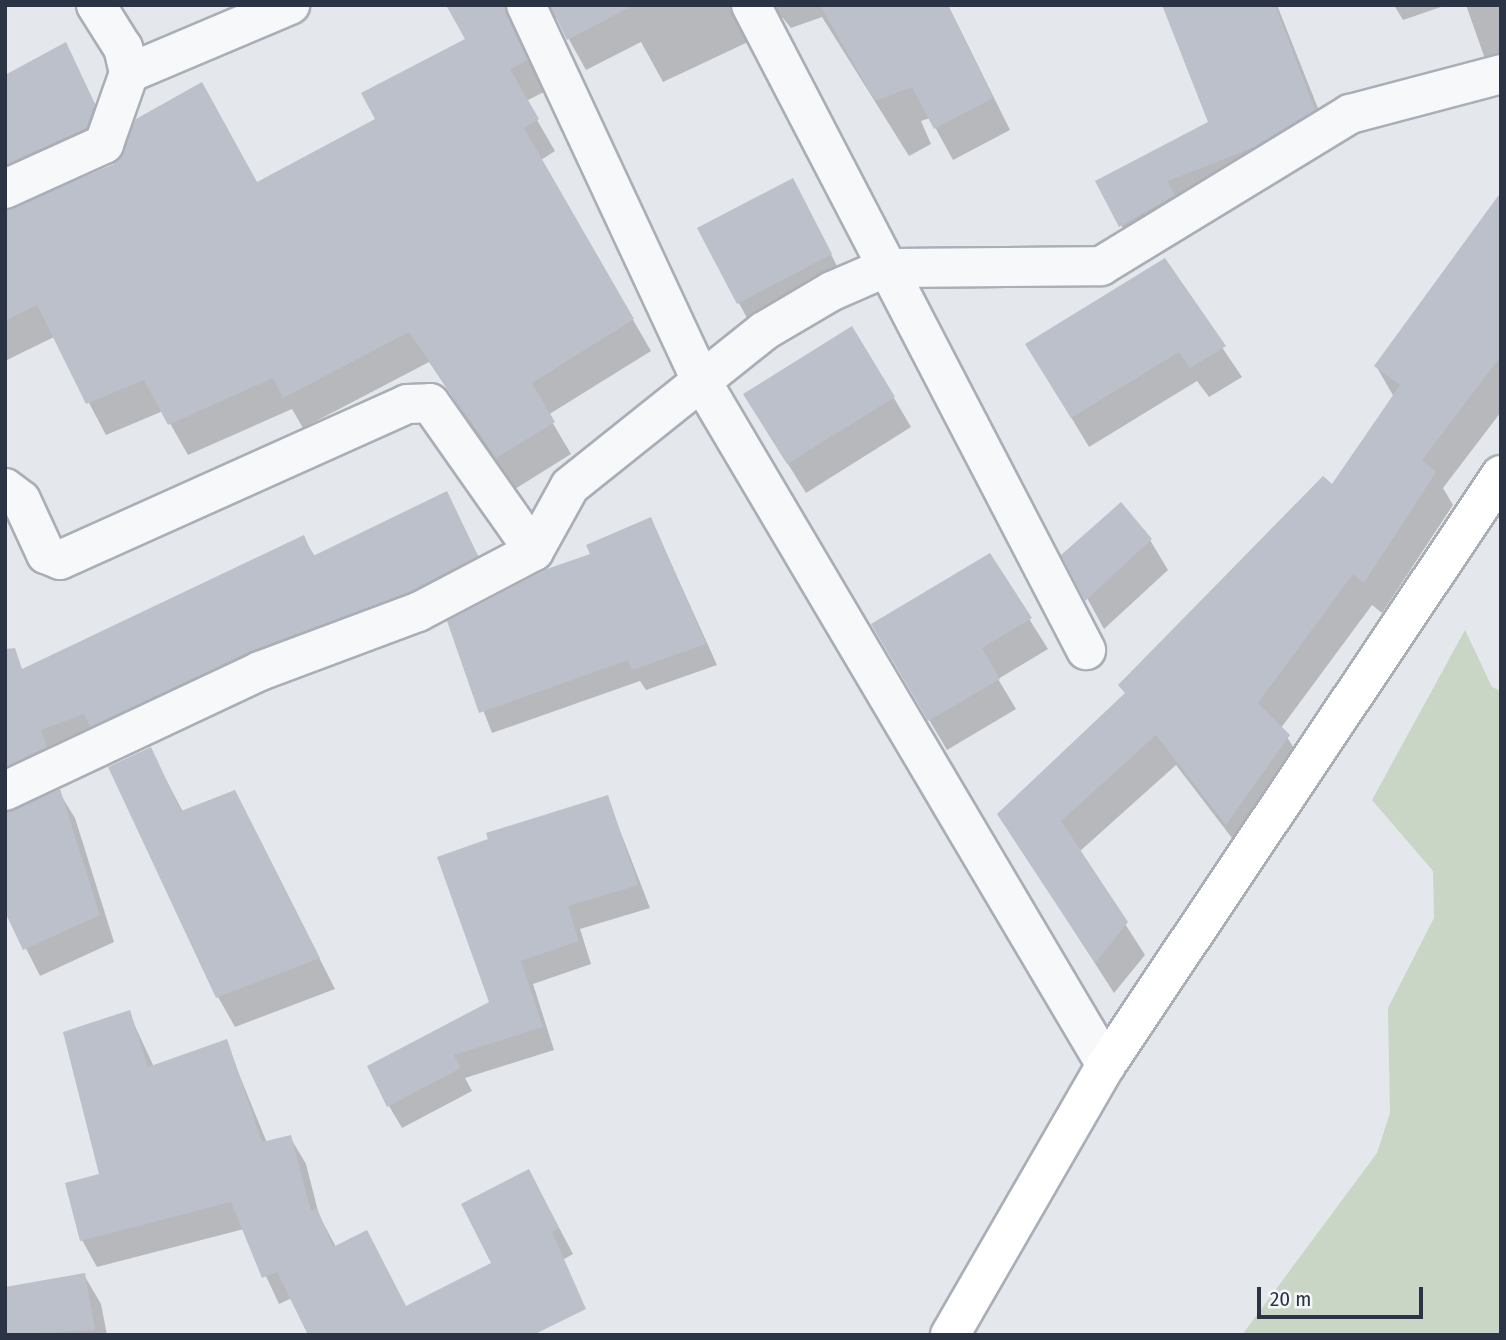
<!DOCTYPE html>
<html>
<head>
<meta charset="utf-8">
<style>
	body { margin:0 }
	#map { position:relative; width:1506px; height:1340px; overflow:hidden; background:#e4e7ec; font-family:"Fira Sans Condensed",sans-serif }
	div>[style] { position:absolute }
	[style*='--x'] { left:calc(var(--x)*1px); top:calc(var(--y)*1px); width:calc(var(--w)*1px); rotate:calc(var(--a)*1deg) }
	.green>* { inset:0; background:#c9d6c5 }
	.shadow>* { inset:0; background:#0003 }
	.building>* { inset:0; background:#bbc0ca }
	.roads { filter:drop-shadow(2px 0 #a9aeb7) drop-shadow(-2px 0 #a9aeb7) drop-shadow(0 2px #a9aeb7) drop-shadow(0 -2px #a9aeb7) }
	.street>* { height:38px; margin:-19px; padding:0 19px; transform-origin:19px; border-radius:19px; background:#f7f8fa }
	.secondary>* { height:38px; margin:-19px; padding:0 19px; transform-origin:19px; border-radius:19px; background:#fff }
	span { translate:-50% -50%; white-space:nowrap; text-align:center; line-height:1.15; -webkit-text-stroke:5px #f4f6f9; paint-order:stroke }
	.frame { position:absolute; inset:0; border:7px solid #2b3445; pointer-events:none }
	.scale { position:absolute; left:1257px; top:1287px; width:166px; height:32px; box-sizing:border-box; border:4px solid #2b3445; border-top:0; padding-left:9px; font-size:21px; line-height:24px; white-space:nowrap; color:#2b3445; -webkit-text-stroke:5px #f4f6f9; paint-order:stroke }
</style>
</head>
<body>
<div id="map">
	<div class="green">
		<i style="clip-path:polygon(1465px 630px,1492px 687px,1501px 691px,1501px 1335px,1242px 1335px,1377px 1153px,1390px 1113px,1388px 1008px,1434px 918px,1433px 871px,1372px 800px)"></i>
	</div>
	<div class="shadow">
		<i style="clip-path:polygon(448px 5px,948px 5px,1010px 130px,953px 160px,930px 118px,921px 121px,931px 144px,909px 156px,822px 17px,791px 28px,782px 17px,760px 16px,749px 26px,748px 42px,663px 82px,641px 42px,586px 70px,557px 18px,535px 16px,521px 36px,544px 92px,526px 101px,555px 151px,541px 160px,651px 351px,548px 415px,571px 454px,515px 489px,429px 362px,303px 428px,292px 409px,188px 455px,163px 411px,106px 435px,54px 337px,5px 361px,5px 219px,257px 184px,377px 120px,467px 40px)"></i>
		<i style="clip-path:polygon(1164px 5px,1277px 5px,1331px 141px,1139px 257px,1097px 182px,1210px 123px)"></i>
		<i style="clip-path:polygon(1394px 5px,1447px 5px,1403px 20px)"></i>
		<i style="clip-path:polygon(1466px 5px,1501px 5px,1501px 83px,1484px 56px)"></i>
		<i style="clip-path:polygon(65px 45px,111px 136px,5px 174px,5px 149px)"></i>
		<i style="clip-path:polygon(1501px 193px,1501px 412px,1443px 488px,1453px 505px,1382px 613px,1372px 605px,1281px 728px,1307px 768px,1245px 855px,1176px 765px,1079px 852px,1145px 955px,1114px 993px,999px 814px,1126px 695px,1121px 686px,1333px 486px,1394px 397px,1376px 366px)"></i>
		<i style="clip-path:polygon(801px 195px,839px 270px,747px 318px,699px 229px)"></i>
		<i style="clip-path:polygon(1164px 261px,1242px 377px,1209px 397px,1197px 381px,1089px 447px,1045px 374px)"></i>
		<i style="clip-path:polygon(894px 398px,911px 427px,806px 493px,763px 424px)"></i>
		<i style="clip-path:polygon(446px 493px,492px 583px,5px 803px,5px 670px,9px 676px,304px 538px,315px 557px)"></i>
		<i style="clip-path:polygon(651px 519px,717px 665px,646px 690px,640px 681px,492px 733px,449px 622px,592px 555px)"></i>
		<i style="clip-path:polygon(1150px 540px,1168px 570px,1104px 629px,1064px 556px)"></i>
		<i style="clip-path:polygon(989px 555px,1048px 649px,998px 679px,1016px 709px,947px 750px,873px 625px)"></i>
		<i style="clip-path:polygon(150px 749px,183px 812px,235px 792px,335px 989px,235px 1027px,218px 997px)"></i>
		<i style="clip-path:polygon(59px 792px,75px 818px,114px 942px,40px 976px,5px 907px)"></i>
		<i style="clip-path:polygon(607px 797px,650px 908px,580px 929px,591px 964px,533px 984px,554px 1050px,465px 1078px,472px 1091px,402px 1128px,389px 1106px,492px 1003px)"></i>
		<i style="clip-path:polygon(129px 1013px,154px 1067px,226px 1042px,267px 1143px,290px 1137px,306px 1164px,319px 1215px,336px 1247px,367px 1232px,421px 1335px,292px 1298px,279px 1304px,244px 1229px,97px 1267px,82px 1240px,101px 1175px)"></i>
		<i style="clip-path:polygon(529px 1171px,573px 1254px,509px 1290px)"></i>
		<i style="clip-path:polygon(84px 1275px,101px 1304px,107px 1335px,5px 1335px)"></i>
	</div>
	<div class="building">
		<i style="clip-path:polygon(446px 5px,504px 5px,528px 60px,510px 69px,539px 119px,524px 128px,634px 319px,532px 383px,555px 422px,496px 458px,409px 332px,283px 398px,273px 378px,168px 425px,144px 380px,86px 404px,37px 305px,5px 321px,5px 210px,114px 164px,136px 119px,202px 82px,257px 182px,375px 119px,361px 93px,465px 39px)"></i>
		<i style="clip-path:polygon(550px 5px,634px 5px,567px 40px)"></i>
		<i style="clip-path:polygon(820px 5px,948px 5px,993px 98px,934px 129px,912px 87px,875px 101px)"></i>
		<i style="clip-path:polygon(1162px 5px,1275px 5px,1315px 110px,1252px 148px,1168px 181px,1175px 195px,1119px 227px,1095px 181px,1208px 122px)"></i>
		<i style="clip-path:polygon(66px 42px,95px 104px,86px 128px,5px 165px,5px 75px)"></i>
		<i style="clip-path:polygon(793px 178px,832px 254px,737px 304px,697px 228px)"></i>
		<i style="clip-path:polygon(1501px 192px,1501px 356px,1422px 460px,1436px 472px,1364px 583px,1353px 574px,1258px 703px,1290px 735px,1226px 825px,1156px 735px,1061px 821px,1128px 922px,1095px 963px,997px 814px,1125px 693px,1118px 685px,1323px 476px,1332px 484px,1400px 385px,1374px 366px)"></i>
		<i style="clip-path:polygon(1165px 258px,1226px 346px,1190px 368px,1179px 352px,1071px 418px,1025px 344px)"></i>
		<i style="clip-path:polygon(852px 326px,895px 397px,787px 464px,743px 394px)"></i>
		<i style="clip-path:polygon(447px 491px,478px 556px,409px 592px,251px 651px,90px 727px,84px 714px,41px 730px,47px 747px,5px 767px,5px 649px,15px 648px,22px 669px,304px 535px,313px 556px)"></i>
		<i style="clip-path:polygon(1121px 502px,1152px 539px,1085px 601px,1061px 555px)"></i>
		<i style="clip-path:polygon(651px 517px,706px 644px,632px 670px,628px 660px,479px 713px,447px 621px,547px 569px,590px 554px,586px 545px)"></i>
		<i style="clip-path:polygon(990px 553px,1032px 618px,982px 648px,1000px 679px,928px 721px,871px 624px)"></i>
		<i style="clip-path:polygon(151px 747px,181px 811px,235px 790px,320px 958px,216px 998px,108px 767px)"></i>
		<i style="clip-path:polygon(60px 789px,100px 915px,23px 950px,5px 912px,5px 813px)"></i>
		<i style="clip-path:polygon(608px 795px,638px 885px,568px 906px,579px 941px,521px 961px,543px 1027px,454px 1055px,461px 1068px,387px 1107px,367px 1066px,489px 1002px,437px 857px,488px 839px,486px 833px)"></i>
		<i style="clip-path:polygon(130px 1010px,148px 1067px,227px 1039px,262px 1142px,291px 1135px,311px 1211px,317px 1208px,333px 1247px,367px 1230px,406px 1306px,491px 1263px,461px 1204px,529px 1169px,559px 1228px,552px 1232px,586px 1309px,533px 1335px,308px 1335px,277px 1272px,262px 1278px,231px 1202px,80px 1241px,65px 1183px,99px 1174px,63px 1032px)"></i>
		<i style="clip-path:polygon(85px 1273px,95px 1330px,5px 1335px,5px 1287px)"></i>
	</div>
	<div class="roads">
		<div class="street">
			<i style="--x:526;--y:5;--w:416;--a:65"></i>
			<i style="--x:702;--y:382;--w:794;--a:59.4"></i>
			<i style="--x:751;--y:5;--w:727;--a:62.55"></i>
			<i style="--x:129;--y:73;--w:175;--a:-22.9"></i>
			<i style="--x:5;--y:189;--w:109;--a:-24.4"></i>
			<i style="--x:104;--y:144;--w:75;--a:-70.6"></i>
			<i style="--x:129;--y:73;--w:26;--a:-103"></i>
			<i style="--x:123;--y:48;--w:51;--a:-122.1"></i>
			<i style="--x:5;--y:488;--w:20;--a:37"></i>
			<i style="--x:21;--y:500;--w:60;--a:65.2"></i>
			<i style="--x:46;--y:554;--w:15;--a:23"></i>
			<i style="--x:60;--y:560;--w:380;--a:-24.2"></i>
			<i style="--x:407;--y:404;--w:23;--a:-2"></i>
			<i style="--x:430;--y:403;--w:181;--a:54.9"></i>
			<i style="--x:5;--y:791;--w:282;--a:-25.2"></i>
			<i style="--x:260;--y:671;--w:169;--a:-20.5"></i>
			<i style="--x:418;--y:612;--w:131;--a:-27.7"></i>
			<i style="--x:534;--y:551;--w:74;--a:-61"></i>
			<i style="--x:570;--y:486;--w:248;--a:-38.6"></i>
			<i style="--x:764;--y:331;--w:79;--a:-30.5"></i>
			<i style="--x:832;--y:291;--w:58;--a:-23.5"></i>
			<i style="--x:885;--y:268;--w:216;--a:-0.5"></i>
			<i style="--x:1101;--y:266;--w:292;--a:-31.4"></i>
			<i style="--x:1350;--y:114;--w:156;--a:-14.8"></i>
		</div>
		<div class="secondary">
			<i style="--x:950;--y:1335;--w:312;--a:-60"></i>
			<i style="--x:1106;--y:1065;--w:710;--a:-56.2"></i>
		</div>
	</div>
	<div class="frame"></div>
	<div class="scale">20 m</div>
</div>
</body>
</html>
